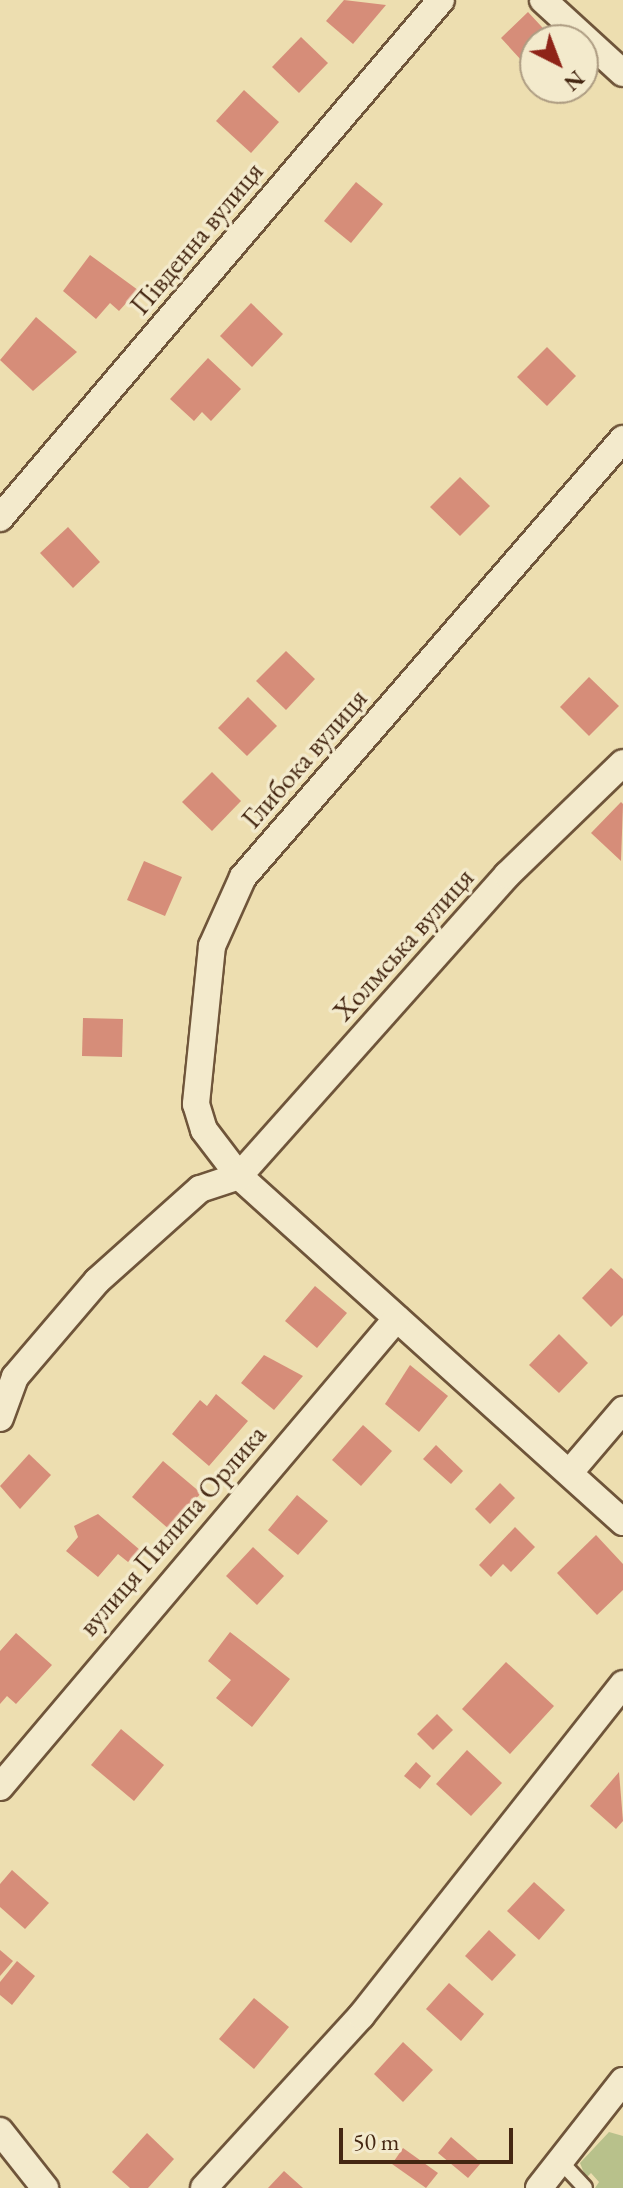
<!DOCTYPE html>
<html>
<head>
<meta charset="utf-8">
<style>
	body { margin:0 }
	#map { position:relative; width:623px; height:2188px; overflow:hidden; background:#eddeb0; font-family:"EB Garamond",serif }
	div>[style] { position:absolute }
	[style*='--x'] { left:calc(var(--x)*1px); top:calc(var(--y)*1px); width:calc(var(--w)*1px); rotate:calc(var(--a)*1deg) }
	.green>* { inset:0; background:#b8c18b }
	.building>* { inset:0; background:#d68d79 }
	.roads { filter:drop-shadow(2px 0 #6f553a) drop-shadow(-2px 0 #6f553a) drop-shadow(0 2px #6f553a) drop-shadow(0 -2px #6f553a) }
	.service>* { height:14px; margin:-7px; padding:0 7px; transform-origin:7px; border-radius:7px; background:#f3eacc }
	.minor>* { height:26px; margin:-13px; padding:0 13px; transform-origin:13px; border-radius:13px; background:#f3eacc }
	span { translate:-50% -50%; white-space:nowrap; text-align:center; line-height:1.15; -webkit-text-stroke:7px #f3eacc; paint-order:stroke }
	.street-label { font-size:28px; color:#452712 }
	.north { position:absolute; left:519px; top:24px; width:80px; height:80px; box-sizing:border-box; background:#f3eacc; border:2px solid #ad9c82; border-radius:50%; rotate:138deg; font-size:22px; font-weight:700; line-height:32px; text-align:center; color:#452712 }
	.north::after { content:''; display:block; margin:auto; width:28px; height:36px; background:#8f2418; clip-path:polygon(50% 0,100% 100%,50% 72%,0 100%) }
	.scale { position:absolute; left:339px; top:2128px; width:174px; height:36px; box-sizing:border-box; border:4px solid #452712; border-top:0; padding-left:10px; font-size:24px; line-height:28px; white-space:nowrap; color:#452712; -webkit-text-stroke:6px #f3eacc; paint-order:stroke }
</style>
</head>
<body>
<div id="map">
	<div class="green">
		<i style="clip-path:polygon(609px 2132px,623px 2136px,623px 2188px,595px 2188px,599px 2182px,591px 2173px,586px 2178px,580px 2163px)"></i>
	</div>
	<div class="building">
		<i style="clip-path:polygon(344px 0,386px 5px,353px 44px,326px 21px)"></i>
		<i style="clip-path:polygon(528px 12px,554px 40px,535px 40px,533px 73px,501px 38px)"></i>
		<i style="clip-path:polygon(301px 37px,328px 63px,299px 93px,272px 67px)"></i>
		<i style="clip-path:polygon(244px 90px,279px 122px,251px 153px,216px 121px)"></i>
		<i style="clip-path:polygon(356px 182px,383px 204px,351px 243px,324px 221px)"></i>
		<i style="clip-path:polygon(90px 255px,138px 290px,119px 311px,110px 303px,96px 319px,63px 291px)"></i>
		<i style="clip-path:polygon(251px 303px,283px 334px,252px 367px,220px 336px)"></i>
		<i style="clip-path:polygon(36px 317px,77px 352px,33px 391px,0 360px)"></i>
		<i style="clip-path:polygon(547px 347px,576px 376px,547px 406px,517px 377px)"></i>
		<i style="clip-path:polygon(208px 358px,241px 389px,211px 421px,202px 412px,194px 421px,170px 399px)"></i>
		<i style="clip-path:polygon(460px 477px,490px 506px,460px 536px,430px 507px)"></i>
		<i style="clip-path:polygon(68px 527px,100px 562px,73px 588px,40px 553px)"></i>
		<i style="clip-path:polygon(286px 651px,315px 679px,286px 710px,256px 681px)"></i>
		<i style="clip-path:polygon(589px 677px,619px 706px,589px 736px,560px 707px)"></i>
		<i style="clip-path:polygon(248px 697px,277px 726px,247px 756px,218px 728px)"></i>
		<i style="clip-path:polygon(212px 772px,241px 801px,212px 831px,182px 802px)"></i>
		<i style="clip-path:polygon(621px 802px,623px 804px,621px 861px,591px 833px)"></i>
		<i style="clip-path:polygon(144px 861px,182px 877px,165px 916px,127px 900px)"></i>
		<i style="clip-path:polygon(83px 1018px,123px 1019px,122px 1057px,82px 1056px)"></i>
		<i style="clip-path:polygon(611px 1268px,623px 1279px,623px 1315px,611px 1327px,582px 1298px)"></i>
		<i style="clip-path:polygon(315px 1286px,347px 1313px,317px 1348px,285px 1321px)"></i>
		<i style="clip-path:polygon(559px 1334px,588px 1363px,559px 1393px,529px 1365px)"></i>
		<i style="clip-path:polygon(264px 1355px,303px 1376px,274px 1410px,241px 1383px)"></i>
		<i style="clip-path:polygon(410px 1365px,448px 1396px,419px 1432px,385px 1404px)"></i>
		<i style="clip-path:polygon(216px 1394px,248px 1421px,209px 1466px,172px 1434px,200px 1400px,207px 1406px)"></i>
		<i style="clip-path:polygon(363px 1425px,392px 1451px,361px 1486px,332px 1460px)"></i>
		<i style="clip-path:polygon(436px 1445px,463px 1471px,451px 1484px,423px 1459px)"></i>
		<i style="clip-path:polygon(29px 1454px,51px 1475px,20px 1509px,0 1486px)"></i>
		<i style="clip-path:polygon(163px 1461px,201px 1493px,170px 1530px,132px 1497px)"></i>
		<i style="clip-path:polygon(500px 1483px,515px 1498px,490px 1524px,475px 1509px)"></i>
		<i style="clip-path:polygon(297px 1495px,328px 1521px,298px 1555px,268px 1530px)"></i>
		<i style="clip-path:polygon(98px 1514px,140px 1550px,128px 1562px,118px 1554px,98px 1577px,66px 1551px,78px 1537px,74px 1526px)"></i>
		<i style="clip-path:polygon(515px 1527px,535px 1547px,511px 1572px,503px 1564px,491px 1577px,479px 1565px)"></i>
		<i style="clip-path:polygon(596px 1535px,623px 1564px,623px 1590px,597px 1615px,557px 1573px)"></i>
		<i style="clip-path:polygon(253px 1547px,284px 1576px,257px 1605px,226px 1576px)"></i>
		<i style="clip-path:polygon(230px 1632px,290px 1679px,252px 1727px,216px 1698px,231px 1680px,208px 1661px)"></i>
		<i style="clip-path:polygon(16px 1633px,52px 1665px,16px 1704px,7px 1696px,0 1704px,0 1651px)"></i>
		<i style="clip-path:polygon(506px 1662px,554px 1706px,510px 1754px,462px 1709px)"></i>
		<i style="clip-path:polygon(437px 1714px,453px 1730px,433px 1750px,417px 1734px)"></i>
		<i style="clip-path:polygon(121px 1729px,164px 1765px,134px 1801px,91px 1765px)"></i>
		<i style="clip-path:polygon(467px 1750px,502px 1783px,471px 1816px,436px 1784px)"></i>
		<i style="clip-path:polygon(416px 1762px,431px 1776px,420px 1789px,404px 1776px)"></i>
		<i style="clip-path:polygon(619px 1772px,623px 1821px,616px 1829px,590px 1806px)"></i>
		<i style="clip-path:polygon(12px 1870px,49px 1903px,25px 1929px,0 1907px,0 1884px)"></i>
		<i style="clip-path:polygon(534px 1882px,565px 1910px,539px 1940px,507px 1911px)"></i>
		<i style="clip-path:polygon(489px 1930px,516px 1955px,492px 1981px,465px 1956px)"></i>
		<i style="clip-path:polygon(0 1950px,13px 1961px,0 1976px)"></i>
		<i style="clip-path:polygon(17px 1961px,35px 1976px,12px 2005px,0 1995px,0 1982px)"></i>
		<i style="clip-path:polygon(449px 1983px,484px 2014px,461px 2041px,426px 2009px)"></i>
		<i style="clip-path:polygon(254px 1998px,289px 2027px,254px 2069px,219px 2039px)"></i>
		<i style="clip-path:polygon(403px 2042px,433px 2070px,403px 2102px,374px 2074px)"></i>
		<i style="clip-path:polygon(147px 2133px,174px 2159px,148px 2188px,130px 2188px,112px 2172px)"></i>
		<i style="clip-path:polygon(451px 2137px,481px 2163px,468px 2178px,438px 2153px)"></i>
		<i style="clip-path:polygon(403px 2148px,438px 2173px,426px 2188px,392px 2164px)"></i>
		<i style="clip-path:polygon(284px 2171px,303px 2188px,268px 2188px)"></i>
	</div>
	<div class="roads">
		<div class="service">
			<i style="--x:561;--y:2162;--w:35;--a:47"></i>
		</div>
		<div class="minor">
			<i style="--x:543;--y:0;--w:108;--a:42.4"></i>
			<i style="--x:623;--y:439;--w:580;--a:130.94"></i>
			<i style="--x:243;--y:877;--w:76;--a:114.2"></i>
			<i style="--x:212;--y:946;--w:159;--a:95.8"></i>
			<i style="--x:196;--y:1104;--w:27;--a:73"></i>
			<i style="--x:204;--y:1130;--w:58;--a:52.7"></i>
			<i style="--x:239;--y:1176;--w:517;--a:42.02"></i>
			<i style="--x:0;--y:518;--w:680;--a:-49.59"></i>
			<i style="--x:239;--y:1176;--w:403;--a:-48.3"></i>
			<i style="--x:507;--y:875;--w:161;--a:-44"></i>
			<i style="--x:0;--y:1418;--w:44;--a:-69.9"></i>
			<i style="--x:15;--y:1377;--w:126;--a:-49.5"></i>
			<i style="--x:97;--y:1281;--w:138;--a:-41.8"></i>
			<i style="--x:200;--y:1189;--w:41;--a:-18.4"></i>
			<i style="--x:570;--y:1472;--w:82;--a:-49.5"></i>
			<i style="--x:0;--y:1787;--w:614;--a:-49.75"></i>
			<i style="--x:0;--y:2131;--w:73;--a:51.7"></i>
			<i style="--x:204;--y:2188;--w:233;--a:-47.6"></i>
			<i style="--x:361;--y:2016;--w:423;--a:-51.7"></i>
			<i style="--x:539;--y:2188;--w:136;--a:-51.9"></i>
		</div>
	</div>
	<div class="street-label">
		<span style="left:196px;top:238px;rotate:-50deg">Південна вулиця</span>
		<span style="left:304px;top:758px;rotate:-49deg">Глибока вулиця</span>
		<span style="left:403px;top:944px;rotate:-48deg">Холмська вулиця</span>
		<span style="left:172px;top:1530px;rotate:-49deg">вулиця Пилипа Орлика</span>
	</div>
	<div class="north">N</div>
	<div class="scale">50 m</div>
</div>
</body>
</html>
